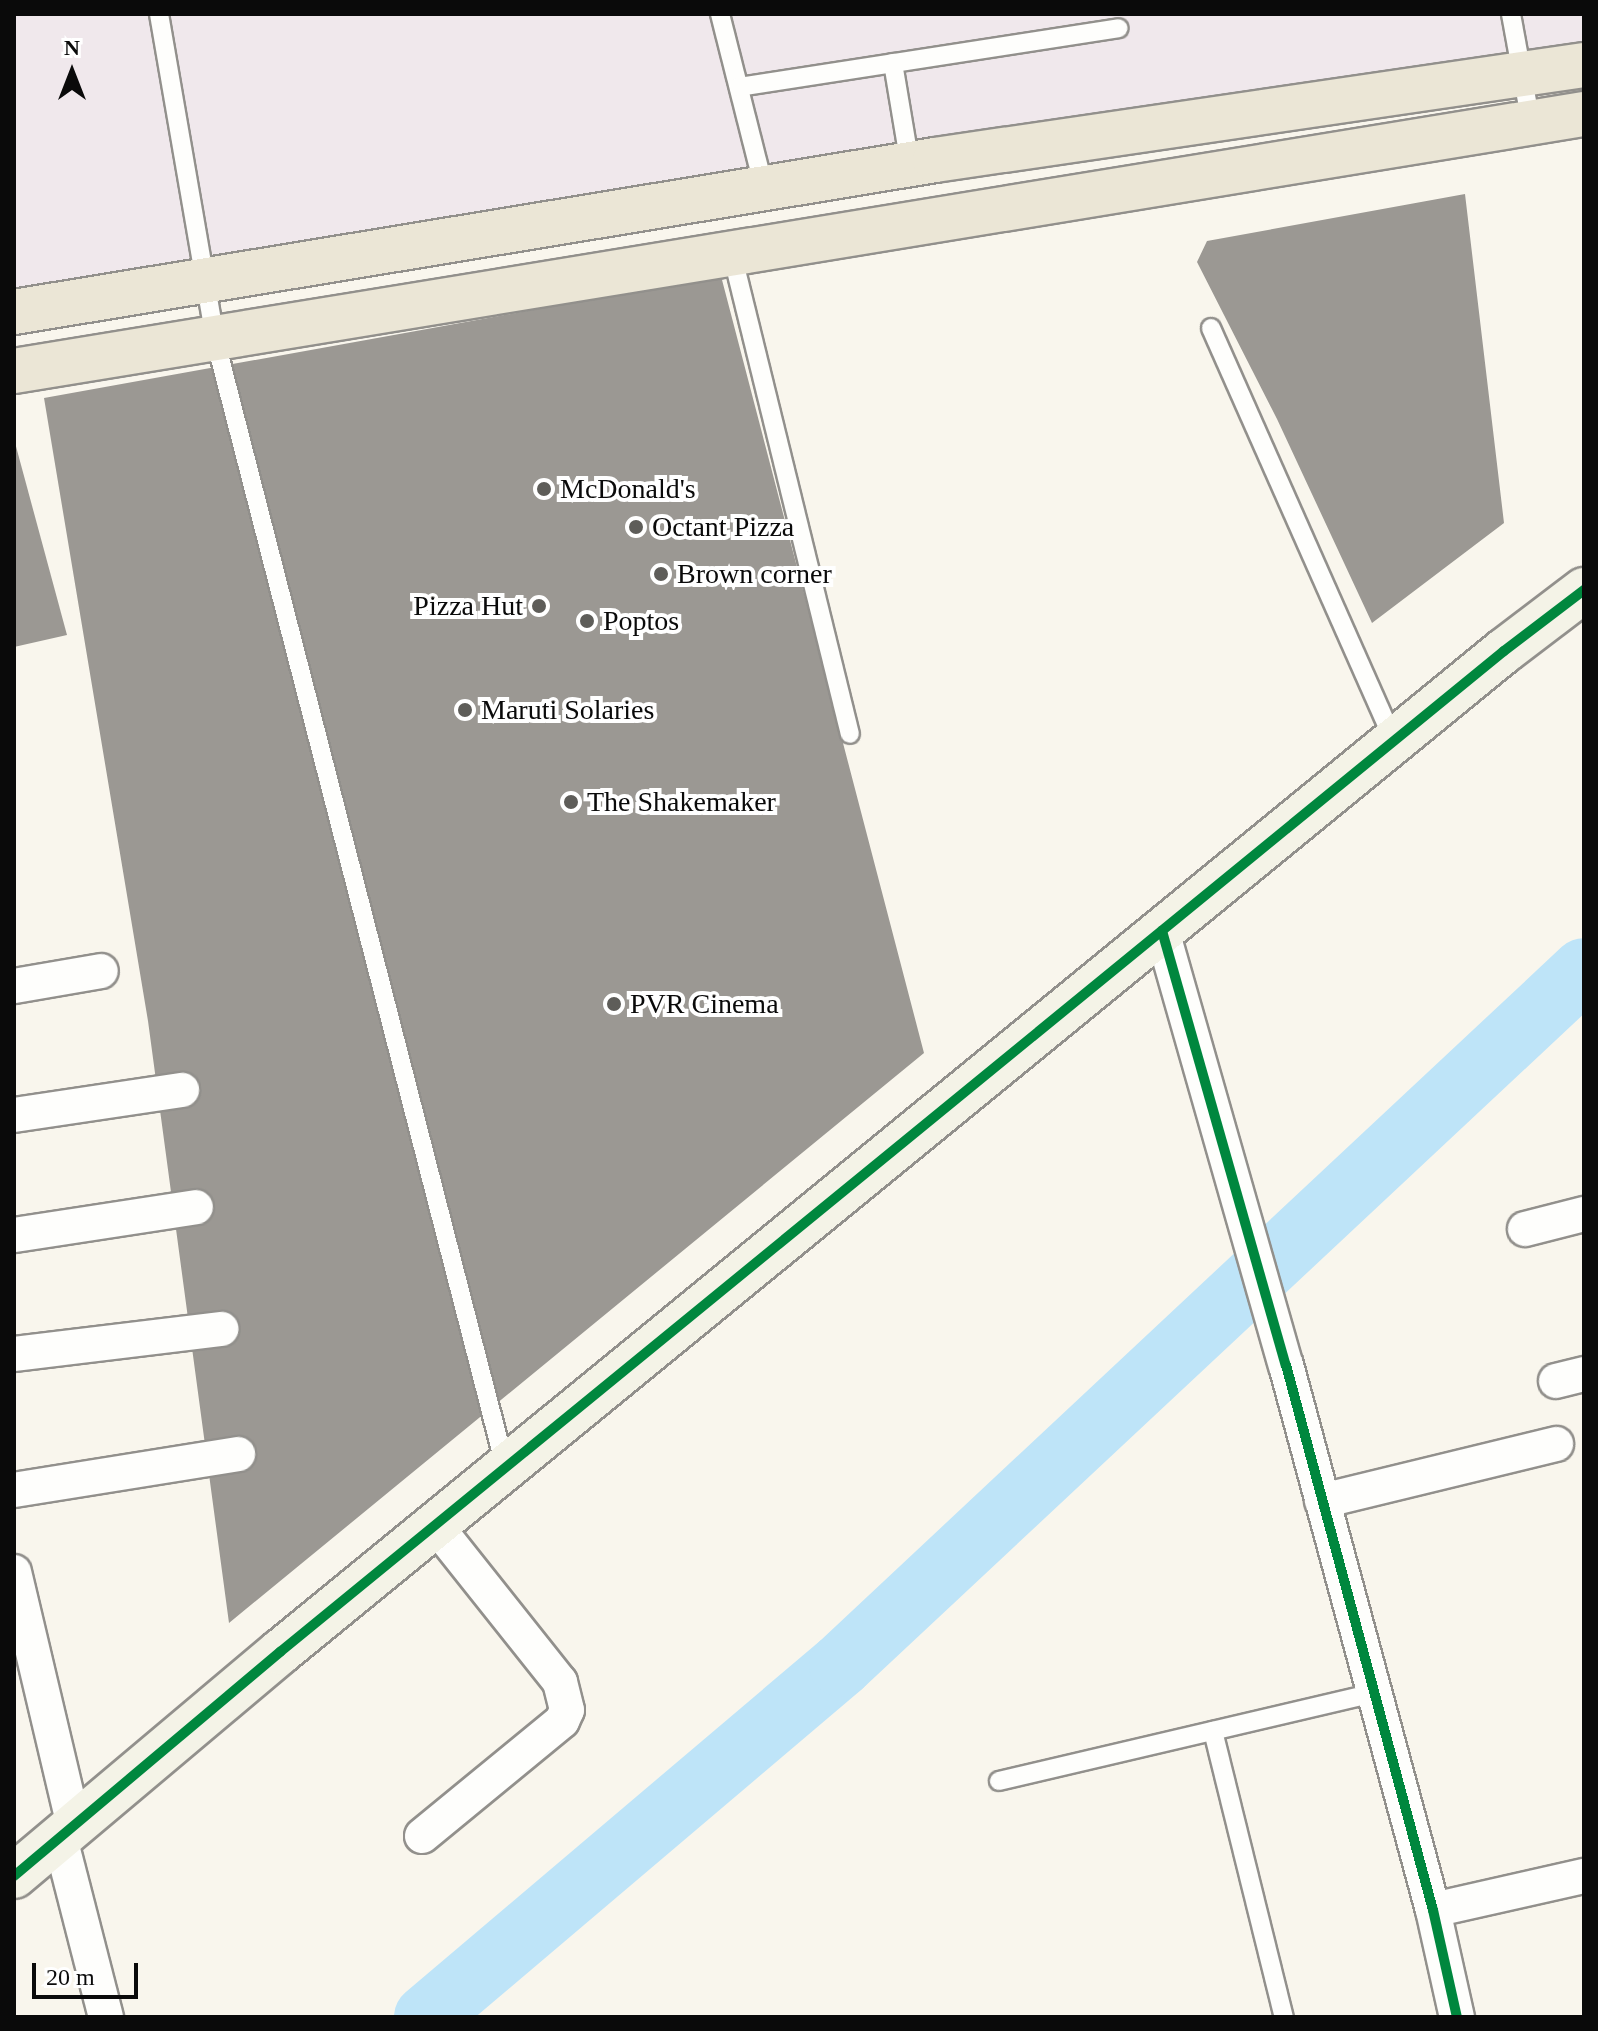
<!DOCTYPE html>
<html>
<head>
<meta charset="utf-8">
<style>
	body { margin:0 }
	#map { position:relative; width:1598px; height:2031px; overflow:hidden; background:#f9f6ed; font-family:Georgia,serif }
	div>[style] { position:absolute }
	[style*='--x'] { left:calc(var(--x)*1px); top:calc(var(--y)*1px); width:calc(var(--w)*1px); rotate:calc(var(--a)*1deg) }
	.industrial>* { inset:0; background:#f0e8ec }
	.river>* { height:64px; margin:-32px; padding:0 32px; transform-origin:32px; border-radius:32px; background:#bee4f8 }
	.building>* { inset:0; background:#9b9893 }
	.roads { filter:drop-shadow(2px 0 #92908c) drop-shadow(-2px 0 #92908c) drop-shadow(0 2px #92908c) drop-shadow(0 -2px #92908c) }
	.lane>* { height:18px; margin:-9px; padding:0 9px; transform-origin:9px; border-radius:9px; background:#fefefc }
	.street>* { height:34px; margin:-17px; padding:0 17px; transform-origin:17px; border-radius:17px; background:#fefefc }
	.secondary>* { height:44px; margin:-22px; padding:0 22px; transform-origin:22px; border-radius:22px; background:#f4f3e7 }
	.primary>* { height:44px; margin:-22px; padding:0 22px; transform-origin:22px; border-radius:22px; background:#ebe6d6 }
	.cycleway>* { height:10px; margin:-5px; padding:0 5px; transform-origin:5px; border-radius:5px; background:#00873e }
	.dots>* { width:22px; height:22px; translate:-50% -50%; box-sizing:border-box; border:4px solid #fff; border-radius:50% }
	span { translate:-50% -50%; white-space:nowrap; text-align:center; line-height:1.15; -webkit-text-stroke:8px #fff; paint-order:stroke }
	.poi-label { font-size:28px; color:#0a0a0a }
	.left { translate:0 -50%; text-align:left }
	.right { translate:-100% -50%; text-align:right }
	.frame { position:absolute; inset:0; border:16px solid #0a0a0a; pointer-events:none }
	.north { position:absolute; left:32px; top:32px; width:80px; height:80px; -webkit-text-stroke:6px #fff; paint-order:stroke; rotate:0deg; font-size:22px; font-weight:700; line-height:32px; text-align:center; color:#0a0a0a }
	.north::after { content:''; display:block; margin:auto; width:28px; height:36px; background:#0a0a0a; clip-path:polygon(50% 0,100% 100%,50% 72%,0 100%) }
	.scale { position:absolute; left:32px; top:1963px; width:106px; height:36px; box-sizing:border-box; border:4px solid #0a0a0a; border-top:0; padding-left:10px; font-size:24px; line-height:28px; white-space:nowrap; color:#0a0a0a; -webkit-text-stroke:6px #fff; paint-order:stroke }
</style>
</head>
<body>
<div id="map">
	<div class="industrial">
		<i style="clip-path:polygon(14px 14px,1584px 14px,1584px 64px,14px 317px)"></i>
	</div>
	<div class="river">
		<i style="--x:426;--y:2017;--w:544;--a:-40.3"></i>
		<i style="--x:841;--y:1665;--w:1017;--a:-43.09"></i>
	</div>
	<div class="building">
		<i style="clip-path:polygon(1465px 194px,1504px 523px,1372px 623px,1277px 419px,1197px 262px,1207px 241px)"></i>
		<i style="clip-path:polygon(721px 276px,924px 1053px,229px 1623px,148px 1021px,44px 398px)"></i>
		<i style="clip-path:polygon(14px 439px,67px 635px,14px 647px)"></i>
	</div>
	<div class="roads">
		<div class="lane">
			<i style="--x:159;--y:14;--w:330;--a:80.2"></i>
			<i style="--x:215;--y:339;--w:1164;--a:75.57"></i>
			<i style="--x:720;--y:14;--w:179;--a:75.8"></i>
			<i style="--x:1511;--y:14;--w:111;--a:79.6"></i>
			<i style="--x:893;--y:63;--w:103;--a:80.5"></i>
			<i style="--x:739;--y:87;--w:384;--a:-8.8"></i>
			<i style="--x:732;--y:254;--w:494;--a:76.2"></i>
			<i style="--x:1211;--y:328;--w:452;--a:66.1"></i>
			<i style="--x:1213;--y:1731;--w:295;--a:76.1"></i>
			<i style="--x:999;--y:1781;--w:385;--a:-13.2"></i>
		</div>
		<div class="street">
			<i style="--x:1162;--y:931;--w:451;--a:74.1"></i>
			<i style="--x:1286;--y:1365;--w:564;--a:74.91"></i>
			<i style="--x:1433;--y:1910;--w:110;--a:77.4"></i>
			<i style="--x:14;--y:986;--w:88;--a:-9.8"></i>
			<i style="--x:14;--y:1115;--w:170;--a:-8.5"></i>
			<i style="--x:1525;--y:1229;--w:61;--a:-14.3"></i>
			<i style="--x:14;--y:1235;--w:184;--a:-8.7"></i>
			<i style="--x:14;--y:1354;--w:209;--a:-6.9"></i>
			<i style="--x:1556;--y:1381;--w:29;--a:-14"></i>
			<i style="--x:14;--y:1490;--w:227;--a:-9.1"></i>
			<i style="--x:1322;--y:1501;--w:241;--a:-13.7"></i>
			<i style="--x:14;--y:1572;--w:260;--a:76.7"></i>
			<i style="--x:422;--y:1836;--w:181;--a:-39.4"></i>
			<i style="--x:562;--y:1721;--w:12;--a:-66"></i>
			<i style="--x:567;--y:1710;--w:29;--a:-104"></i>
			<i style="--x:560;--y:1682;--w:201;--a:-128.5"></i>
			<i style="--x:60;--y:1838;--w:185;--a:75.6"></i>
			<i style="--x:1433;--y:1910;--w:155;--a:-12.7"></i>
		</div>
		<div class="secondary">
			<i style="--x:14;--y:1876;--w:348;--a:-40.1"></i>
			<i style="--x:280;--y:1652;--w:1581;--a:-39.28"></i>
			<i style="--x:1504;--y:651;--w:101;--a:-37.3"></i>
		</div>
		<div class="primary">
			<i style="--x:14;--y:312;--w:933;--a:-9.37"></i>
			<i style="--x:935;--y:160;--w:656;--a:-8.33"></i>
			<i style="--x:14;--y:371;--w:1591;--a:-9.3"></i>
		</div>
	</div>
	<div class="cycleway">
		<i style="--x:1162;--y:931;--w:451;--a:74.1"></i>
		<i style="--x:1286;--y:1365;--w:564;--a:74.91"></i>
		<i style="--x:1433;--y:1910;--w:110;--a:77.4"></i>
		<i style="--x:14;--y:1876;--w:348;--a:-40.1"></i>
		<i style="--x:280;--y:1652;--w:1581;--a:-39.28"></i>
		<i style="--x:1504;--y:651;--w:101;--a:-37.3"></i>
	</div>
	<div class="dots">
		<i style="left:544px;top:489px;background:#5e5d59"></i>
		<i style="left:636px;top:527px;background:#5e5d59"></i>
		<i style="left:661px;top:574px;background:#5e5d59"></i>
		<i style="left:539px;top:606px;background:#5e5d59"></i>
		<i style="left:587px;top:621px;background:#5e5d59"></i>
		<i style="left:465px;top:710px;background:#5e5d59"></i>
		<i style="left:571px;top:802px;background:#5e5d59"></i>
		<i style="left:614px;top:1004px;background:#5e5d59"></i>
	</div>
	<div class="poi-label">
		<span class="left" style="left:560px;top:489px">McDonald's</span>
		<span class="left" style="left:652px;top:527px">Octant Pizza</span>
		<span class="left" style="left:677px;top:574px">Brown corner</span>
		<span class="right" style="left:523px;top:606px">Pizza Hut</span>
		<span class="left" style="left:603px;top:621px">Poptos</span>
		<span class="left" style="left:481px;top:710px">Maruti Solaries</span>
		<span class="left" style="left:587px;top:802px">The Shakemaker</span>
		<span class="left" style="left:630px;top:1004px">PVR Cinema</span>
	</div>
	<div class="frame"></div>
	<div class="north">N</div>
	<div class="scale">20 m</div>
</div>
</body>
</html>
